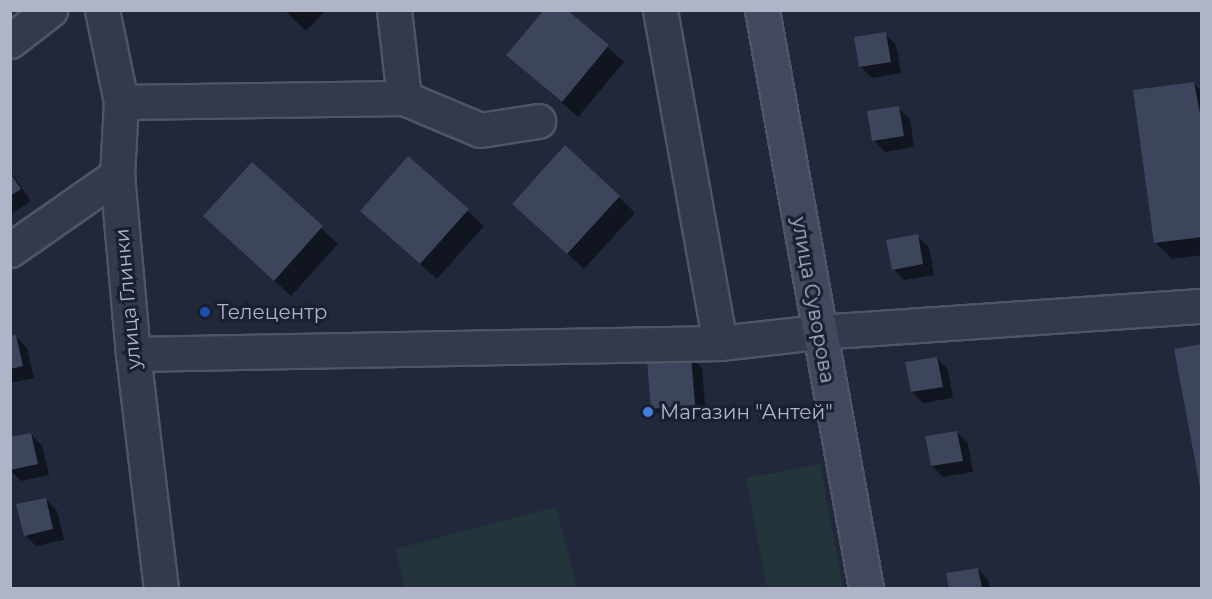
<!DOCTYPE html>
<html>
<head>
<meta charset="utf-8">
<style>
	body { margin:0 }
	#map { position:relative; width:1212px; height:599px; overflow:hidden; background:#21283a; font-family:Montserrat,sans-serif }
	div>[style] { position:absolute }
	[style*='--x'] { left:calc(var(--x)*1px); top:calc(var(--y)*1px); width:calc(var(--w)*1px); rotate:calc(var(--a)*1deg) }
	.green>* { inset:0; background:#23353b }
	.shadow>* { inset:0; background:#0007 }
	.building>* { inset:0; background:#3c455b }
	.roads { filter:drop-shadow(2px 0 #4f5565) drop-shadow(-2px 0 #4f5565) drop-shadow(0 2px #4f5565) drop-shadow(0 -2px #4f5565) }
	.street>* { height:33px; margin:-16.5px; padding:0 16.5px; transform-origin:16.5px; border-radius:16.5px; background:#343a4b }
	.secondary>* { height:33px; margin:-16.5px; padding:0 16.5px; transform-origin:16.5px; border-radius:16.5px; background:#42495e }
	.dots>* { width:16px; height:16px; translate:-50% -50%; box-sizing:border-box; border:3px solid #1a202f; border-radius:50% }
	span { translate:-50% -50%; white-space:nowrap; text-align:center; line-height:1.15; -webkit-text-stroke:6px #1a202f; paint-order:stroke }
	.street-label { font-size:20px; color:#afb5c7 }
	.poi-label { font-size:20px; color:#afb5c7 }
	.left { translate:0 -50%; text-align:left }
	.frame { position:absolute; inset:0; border:12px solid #afb5c7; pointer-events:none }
</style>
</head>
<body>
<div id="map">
	<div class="green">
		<i style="clip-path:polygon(820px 464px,843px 588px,767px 588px,746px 478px)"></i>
		<i style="clip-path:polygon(556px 507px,577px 587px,405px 588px,395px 549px)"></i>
	</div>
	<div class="shadow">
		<i style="clip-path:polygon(284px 10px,326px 10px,306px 31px)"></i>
		<i style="clip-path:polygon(565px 10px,624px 62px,578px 117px,508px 55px)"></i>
		<i style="clip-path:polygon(885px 34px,896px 45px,901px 73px,872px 78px,860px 66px)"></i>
		<i style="clip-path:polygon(1194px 84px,1202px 91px,1202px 255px,1172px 259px,1156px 243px)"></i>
		<i style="clip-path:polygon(898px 108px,910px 119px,914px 147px,885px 152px,874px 140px)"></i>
		<i style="clip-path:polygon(408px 158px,484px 226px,437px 279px,378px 227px)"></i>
		<i style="clip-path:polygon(253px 164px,338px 244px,291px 296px,221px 232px)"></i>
		<i style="clip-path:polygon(10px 171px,31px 201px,10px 215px)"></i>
		<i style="clip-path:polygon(619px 197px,635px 213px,584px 269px,530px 220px)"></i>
		<i style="clip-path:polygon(917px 236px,929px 247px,934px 275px,904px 280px,893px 269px)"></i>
		<i style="clip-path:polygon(16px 337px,27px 348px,34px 378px,10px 383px,10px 338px)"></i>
		<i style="clip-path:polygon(691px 356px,702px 368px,706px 416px,664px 420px,653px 409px)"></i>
		<i style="clip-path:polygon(937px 358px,948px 370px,953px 398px,923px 403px,912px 392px)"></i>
		<i style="clip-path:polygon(957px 432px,968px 444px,973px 472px,943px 477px,932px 466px)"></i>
		<i style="clip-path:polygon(31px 434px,42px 446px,49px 475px,21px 481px,10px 470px,10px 439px)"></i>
		<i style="clip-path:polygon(46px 499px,57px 511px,64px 540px,36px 546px,25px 535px)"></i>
		<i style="clip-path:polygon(978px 569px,989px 581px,990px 588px,951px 588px,948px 574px)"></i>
	</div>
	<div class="building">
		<i style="clip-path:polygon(544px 10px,567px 10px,609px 45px,562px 102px,506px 55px)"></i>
		<i style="clip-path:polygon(886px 32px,891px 62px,859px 67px,854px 37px)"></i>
		<i style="clip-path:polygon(1194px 82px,1202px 124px,1202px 237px,1154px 243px,1133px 90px)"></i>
		<i style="clip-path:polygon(899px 106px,904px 136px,872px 141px,867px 111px)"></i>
		<i style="clip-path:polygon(565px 145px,620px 196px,567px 254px,512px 204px)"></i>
		<i style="clip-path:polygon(408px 156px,469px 209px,420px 264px,360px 211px)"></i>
		<i style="clip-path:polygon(252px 162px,323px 226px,274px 281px,203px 216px)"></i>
		<i style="clip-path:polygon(10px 173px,21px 189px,10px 196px)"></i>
		<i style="clip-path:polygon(918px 234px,923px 264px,892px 270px,886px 240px)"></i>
		<i style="clip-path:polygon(16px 335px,23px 366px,10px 369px,10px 336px)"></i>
		<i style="clip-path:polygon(1202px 344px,1202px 487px,1200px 487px,1174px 349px)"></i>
		<i style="clip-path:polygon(691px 355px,695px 405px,651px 409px,647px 359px)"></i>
		<i style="clip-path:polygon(937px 357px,943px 387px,911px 392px,905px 362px)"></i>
		<i style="clip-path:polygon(957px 431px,963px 461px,931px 466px,925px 436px)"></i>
		<i style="clip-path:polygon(31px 433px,38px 464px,10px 470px,10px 437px)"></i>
		<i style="clip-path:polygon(46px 498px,53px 529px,24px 536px,16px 504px)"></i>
		<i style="clip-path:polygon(978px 568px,982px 588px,949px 588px,946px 573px)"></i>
	</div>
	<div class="roads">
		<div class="street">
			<i style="--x:102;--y:10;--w:94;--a:78.3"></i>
			<i style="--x:121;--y:102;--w:73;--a:93.1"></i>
			<i style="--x:117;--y:175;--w:180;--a:84.9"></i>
			<i style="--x:133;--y:354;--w:236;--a:83.2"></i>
			<i style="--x:660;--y:10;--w:338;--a:79.8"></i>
			<i style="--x:10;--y:41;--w:51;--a:-37.8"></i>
			<i style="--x:404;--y:98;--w:82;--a:22.8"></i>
			<i style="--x:480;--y:130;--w:59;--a:-8.8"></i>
			<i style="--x:121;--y:102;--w:283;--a:-0.8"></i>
			<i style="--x:404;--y:98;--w:89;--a:-96.5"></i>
			<i style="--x:10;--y:250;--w:131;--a:-35"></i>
			<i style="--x:133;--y:354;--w:587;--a:-1.07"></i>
			<i style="--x:720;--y:343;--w:99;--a:-6.4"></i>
			<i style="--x:818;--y:332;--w:385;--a:-3.9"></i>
		</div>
		<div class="secondary">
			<i style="--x:762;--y:10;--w:587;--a:79.8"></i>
		</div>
	</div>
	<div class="dots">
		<i style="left:205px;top:312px;background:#1a4fb4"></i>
		<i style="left:648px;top:412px;background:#3f7fe0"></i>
	</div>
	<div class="street-label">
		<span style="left:128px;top:299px;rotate:-95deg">улица Глинки</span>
		<span style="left:813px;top:300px;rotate:80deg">улица Суворова</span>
	</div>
	<div class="poi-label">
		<span class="left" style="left:217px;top:312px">Телецентр</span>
		<span class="left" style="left:660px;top:412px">Магазин "Антей"</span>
	</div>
	<div class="frame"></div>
</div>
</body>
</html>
